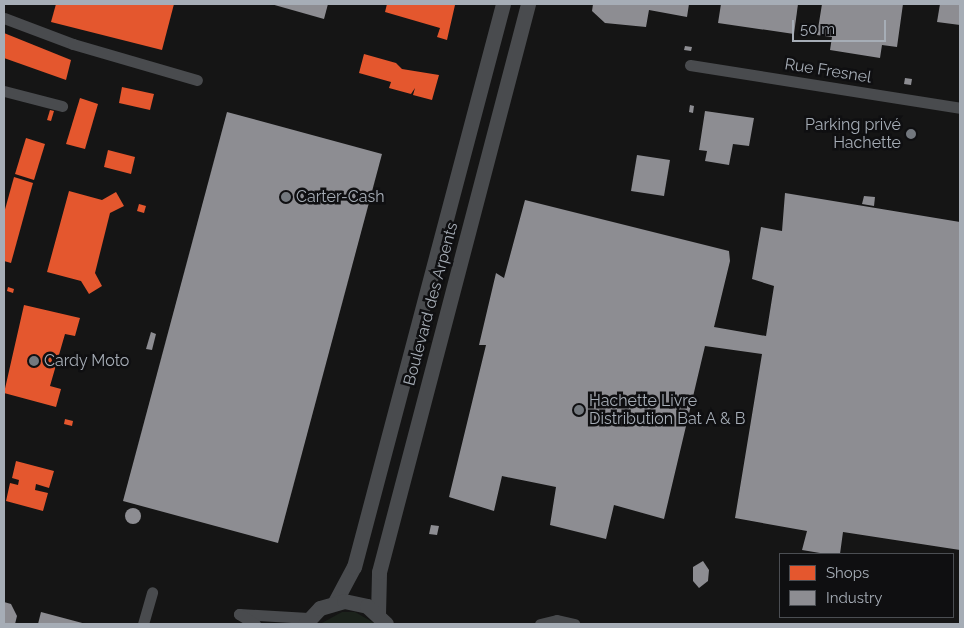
<!DOCTYPE html>
<html>
<head>
<meta charset="utf-8">
<style>
	body { margin:0 }
	#map { position:relative; width:964px; height:628px; overflow:hidden; background:#151515; font-family:Raleway,sans-serif }
	div>[style] { position:absolute }
	[style*='--x'] { left:calc(var(--x)*1px); top:calc(var(--y)*1px); width:calc(var(--w)*1px); rotate:calc(var(--a)*1deg) }
	.green>* { inset:0; background:#1b221b }
	.shops>* { inset:0; background:#e4572e }
	.industry>* { inset:0; background:#8d8d92 }
	.round { border-radius:50% }
	.minor>* { height:11px; margin:-5.5px; padding:0 5.5px; transform-origin:5.5px; border-radius:5.5px; background:#494b4e }
	.tertiary>* { height:15px; margin:-7.5px; padding:0 7.5px; transform-origin:7.5px; border-radius:7.5px; background:#494b4e }
	.dots>* { width:14px; height:14px; translate:-50% -50%; box-sizing:border-box; border:2px solid #0f0f11; border-radius:50% }
	span { translate:-50% -50%; white-space:nowrap; text-align:center; line-height:1.15; -webkit-text-stroke:5px #0f0f11; paint-order:stroke }
	.street-label { font-size:16px; color:#a6adb6 }
	.poi-label { font-size:16px; color:#a6adb6 }
	.right { translate:-100% -50%; text-align:right }
	.left { translate:0 -50%; text-align:left }
	.frame { position:absolute; inset:0; border:5px solid #a6adb6; pointer-events:none }
	.legend { position:absolute; left:779px; top:553px; width:175px; height:65px; box-sizing:border-box; background:#0f0f11; border:1px solid #4b4e53; margin:0; padding:6px 9px; list-style:none; font-size:15px; color:#a6adb6 }
	.legend li { display:flex; align-items:center; gap:10px; height:25px }
	.legend b { width:25px; border:1px solid #4b4e53 }
	.scale { position:absolute; left:792px; top:20px; width:94px; height:22px; box-sizing:border-box; border:2px solid #a6adb6; border-top:0; padding-left:6px; font-size:15px; line-height:18px; white-space:nowrap; color:#a6adb6; -webkit-text-stroke:4px #0f0f11; paint-order:stroke }
</style>
</head>
<body>
<div id="map">
	<div class="green">
		<i style="clip-path:polygon(342px 612px,355px 612px,376px 624px,320px 624px)"></i>
	</div>
	<div class="shops">
		<i style="clip-path:polygon(56px 4px,174px 4px,162px 50px,51px 22px)"></i>
		<i style="clip-path:polygon(387px 4px,455px 5px,447px 40px,437px 37px,440px 28px,385px 12px)"></i>
		<i style="clip-path:polygon(4px 33px,71px 60px,66px 80px,4px 58px)"></i>
		<i style="clip-path:polygon(364px 54px,396px 63px,402px 69px,439px 75px,432px 100px,413px 95px,415px 88px,411px 94px,389px 88px,391px 82px,359px 73px)"></i>
		<i style="clip-path:polygon(122px 87px,154px 94px,150px 110px,119px 103px)"></i>
		<i style="clip-path:polygon(80px 98px,98px 104px,85px 149px,66px 144px)"></i>
		<i style="clip-path:polygon(50px 110px,54px 111px,51px 121px,47px 120px)"></i>
		<i style="clip-path:polygon(26px 138px,45px 144px,34px 180px,15px 174px)"></i>
		<i style="clip-path:polygon(108px 150px,135px 157px,131px 174px,104px 167px)"></i>
		<i style="clip-path:polygon(14px 177px,33px 183px,11px 263px,4px 261px,4px 213px)"></i>
		<i style="clip-path:polygon(69px 191px,102px 200px,116px 192px,124px 206px,110px 213px,95px 273px,102px 286px,89px 294px,81px 281px,47px 272px)"></i>
		<i style="clip-path:polygon(139px 204px,146px 206px,144px 213px,137px 211px)"></i>
		<i style="clip-path:polygon(8px 287px,14px 289px,13px 293px,7px 291px)"></i>
		<i style="clip-path:polygon(24px 305px,80px 318px,75px 336px,65px 334px,50px 386px,61px 389px,56px 407px,4px 393px)"></i>
		<i style="clip-path:polygon(65px 419px,73px 421px,72px 426px,64px 424px)"></i>
		<i style="clip-path:polygon(16px 461px,54px 471px,49px 488px,36px 484px,35px 490px,48px 493px,43px 511px,6px 501px,10px 483px,18px 485px,19px 480px,12px 478px)"></i>
	</div>
	<div class="industry">
		<i style="clip-path:polygon(271px 4px,328px 4px,324px 19px)"></i>
		<i style="clip-path:polygon(593px 4px,689px 4px,687px 17px,649px 10px,646px 27px,605px 23px,592px 11px)"></i>
		<i style="clip-path:polygon(721px 4px,798px 4px,794px 34px,718px 23px)"></i>
		<i style="clip-path:polygon(822px 4px,903px 4px,897px 47px,882px 45px,880px 58px,830px 50px,832px 37px,817px 35px)"></i>
		<i style="clip-path:polygon(940px 4px,960px 4px,960px 25px,937px 22px)"></i>
		<i style="clip-path:polygon(685px 46px,692px 47px,691px 51px,684px 50px)"></i>
		<i style="clip-path:polygon(905px 78px,912px 79px,911px 85px,904px 84px)"></i>
		<i style="clip-path:polygon(690px 105px,694px 106px,693px 113px,689px 112px)"></i>
		<i style="clip-path:polygon(705px 111px,754px 118px,749px 146px,733px 144px,729px 165px,705px 161px,707px 151px,699px 150px)"></i>
		<i style="clip-path:polygon(227px 112px,382px 154px,278px 543px,123px 501px)"></i>
		<i style="clip-path:polygon(637px 155px,670px 160px,664px 196px,631px 191px)"></i>
		<i style="clip-path:polygon(785px 193px,960px 222px,960px 550px,843px 532px,840px 554px,826px 554px,802px 550px,807px 531px,735px 518px,762px 354px,705px 346px,664px 519px,614px 505px,606px 539px,550px 525px,556px 487px,502px 476px,494px 511px,449px 497px,486px 345px,479px 345px,496px 273px,504px 278px,525px 200px,729px 251px,730px 261px,714px 327px,766px 336px,774px 286px,752px 279px,761px 227px,782px 231px)"></i>
		<i style="clip-path:polygon(864px 196px,875px 197px,874px 206px,862px 204px)"></i>
		<i style="clip-path:polygon(151px 332px,156px 334px,152px 350px,146px 349px)"></i>
		<i class="round" style="left:125px;top:508px;width:16px;height:16px"></i>
		<i style="clip-path:polygon(431px 525px,439px 526px,437px 535px,429px 534px)"></i>
		<i style="clip-path:polygon(703px 561px,709px 570px,708px 581px,699px 588px,693px 581px,693px 567px)"></i>
		<i style="clip-path:polygon(4px 602px,11px 604px,17px 616px,15px 624px,4px 624px)"></i>
		<i style="clip-path:polygon(41px 612px,86px 624px,38px 624px)"></i>
	</div>
	<div class="minor">
		<i style="--x:4;--y:18;--w:74;--a:20.6"></i>
		<i style="--x:73;--y:44;--w:129;--a:16.2"></i>
		<i style="--x:690;--y:65;--w:273;--a:9"></i>
		<i style="--x:4;--y:91;--w:60;--a:14.5"></i>
		<i style="--x:239;--y:614;--w:69;--a:3.3"></i>
		<i style="--x:239;--y:614;--w:19;--a:32"></i>
		<i style="--x:143;--y:624;--w:33;--a:-74"></i>
		<i style="--x:540;--y:624;--w:17;--a:-13"></i>
		<i style="--x:557;--y:620;--w:18;--a:13"></i>
	</div>
	<div class="tertiary">
		<i style="--x:335;--y:602;--w:40;--a:-62"></i>
		<i style="--x:354;--y:567;--w:582;--a:-75.18"></i>
		<i style="--x:378;--y:614;--w:42;--a:-88.6"></i>
		<i style="--x:379;--y:572;--w:587;--a:-75.3"></i>
		<i style="--x:305;--y:624;--w:22;--a:-47"></i>
		<i style="--x:320;--y:608;--w:25;--a:-16"></i>
		<i style="--x:344;--y:601;--w:24;--a:12"></i>
		<i style="--x:367;--y:606;--w:26;--a:43"></i>
	</div>
	<div class="dots">
		<i style="left:911px;top:134px;background:#73787e"></i>
		<i style="left:286px;top:197px;background:#73787e"></i>
		<i style="left:34px;top:361px;background:#73787e"></i>
		<i style="left:579px;top:410px;background:#73787e"></i>
	</div>
	<div class="street-label">
		<span style="left:828px;top:71px;rotate:9deg">Rue Fresnel</span>
		<span style="left:431px;top:304px;rotate:-75deg">Boulevard des Arpents</span>
	</div>
	<div class="poi-label">
		<span class="right" style="left:901px;top:134px">Parking privé<br>Hachette</span>
		<span class="left" style="left:296px;top:197px">Carter-Cash</span>
		<span class="left" style="left:44px;top:361px">Cardy Moto</span>
		<span class="left" style="left:589px;top:410px">Hachette Livre<br>Distribution Bat A &amp; B</span>
	</div>
	<div class="frame"></div>
	<ul class="legend">
	<li><b style="height:14px;background:#e4572e"></b>Shops</li>
	<li><b style="height:14px;background:#8d8d92"></b>Industry</li>
	</ul>
	<div class="scale">50 m</div>
</div>
</body>
</html>
